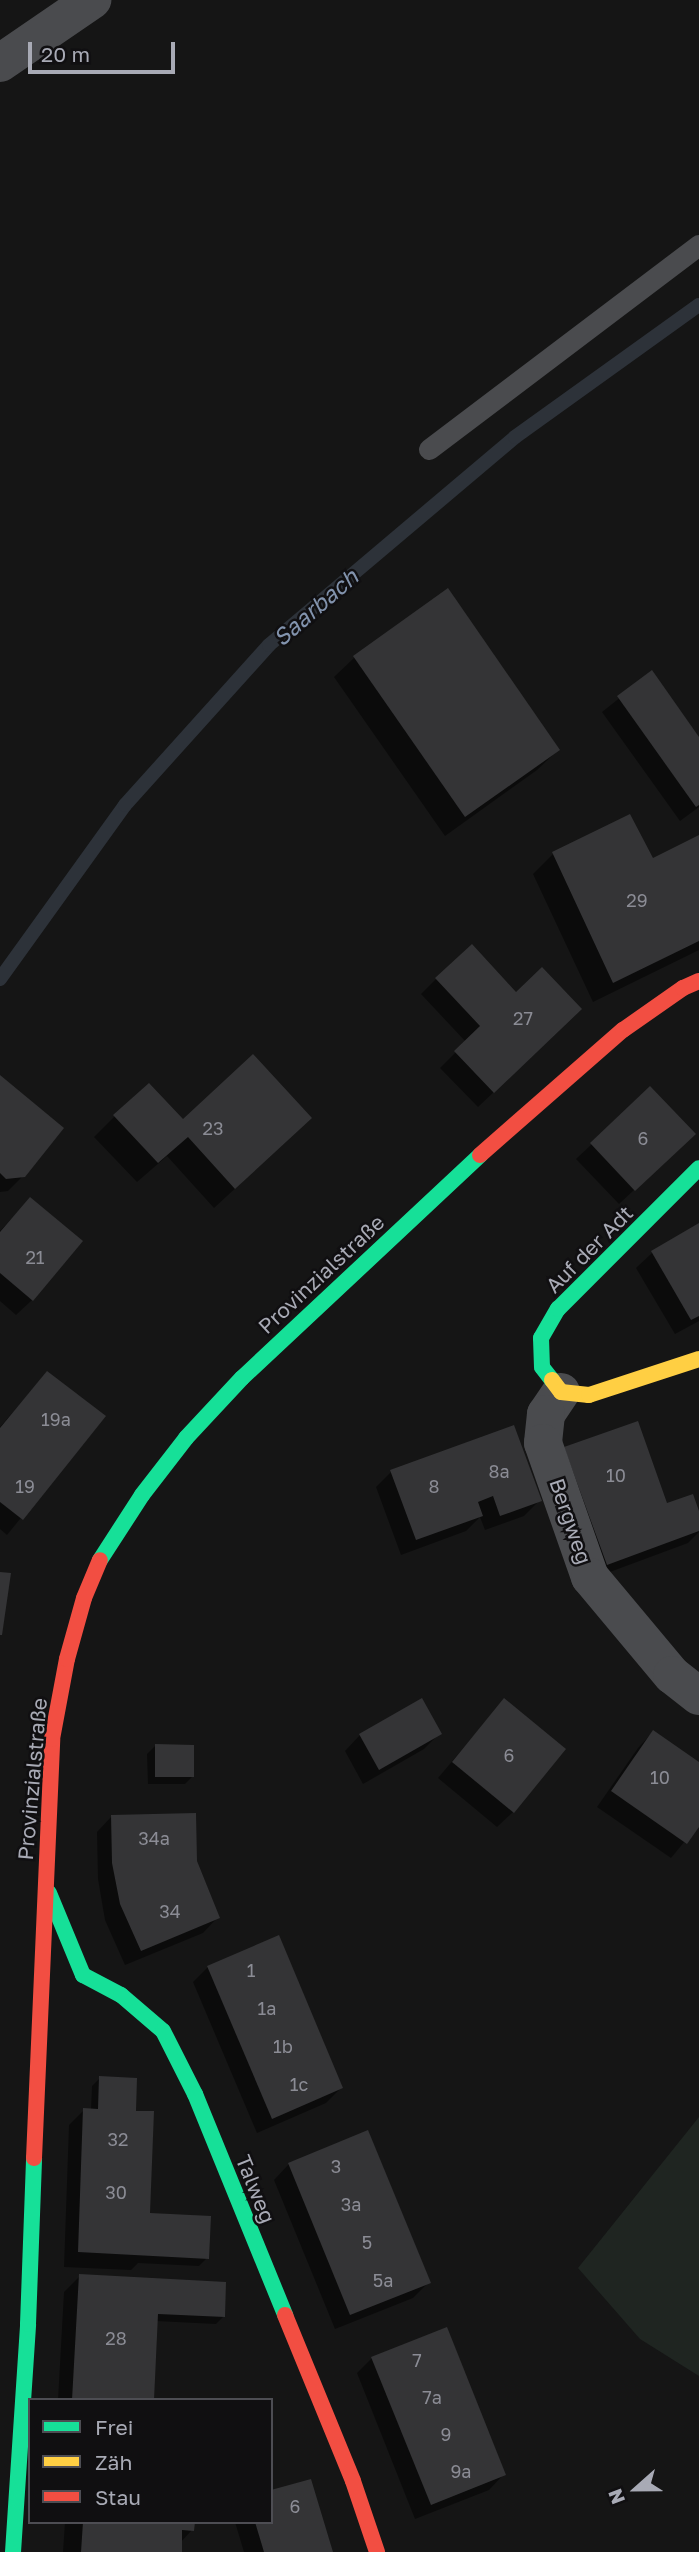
<!DOCTYPE html>
<html>
<head>
<meta charset="utf-8">
<style>
	body { margin:0 }
	#map { position:relative; width:699px; height:2552px; overflow:hidden; background:#151515; font-family:"Golos Text",sans-serif }
	div>[style] { position:absolute }
	[style*='--x'] { left:calc(var(--x)*1px); top:calc(var(--y)*1px); width:calc(var(--w)*1px); rotate:calc(var(--a)*1deg) }
	.green>* { inset:0; background:#1f2521 }
	.shadow>* { inset:0; background:#0007 }
	.stream>* { height:14px; margin:-7px; padding:0 7px; transform-origin:7px; border-radius:7px; background:#2d3239 }
	.building>* { inset:0; background:#343436 }
	.lane>* { height:21px; margin:-10.5px; padding:0 10.5px; transform-origin:10.5px; border-radius:10.5px; background:#4a4b4e }
	.street>* { height:38px; margin:-19px; padding:0 19px; transform-origin:19px; border-radius:19px; background:#4a4b4e }
	.fast>* { height:16px; margin:-8px; padding:0 8px; transform-origin:8px; border-radius:8px; background:#16e098 }
	.slow>* { height:16px; margin:-8px; padding:0 8px; transform-origin:8px; border-radius:8px; background:#ffcf43 }
	.jam>* { height:16px; margin:-8px; padding:0 8px; transform-origin:8px; border-radius:8px; background:#f24e42 }
	span { translate:-50% -50%; white-space:nowrap; text-align:center; line-height:1.15; -webkit-text-stroke:5px #100f11; paint-order:stroke }
	.number-label { font-size:18px; color:#8b8c95 }
	.number-label span { -webkit-text-stroke-width:0 }
	.street-label { font-size:21px; color:#a8aab5 }
	.water-label { font-size:23px; color:#8293ad; font-style:italic }
	.legend { position:absolute; left:28px; top:2398px; width:245px; height:126px; box-sizing:border-box; background:#100f11; border:2px solid #4d4d53; margin:0; padding:9px 12px; list-style:none; font-size:21px; color:#a8aab5 }
	.legend li { display:flex; align-items:center; gap:14px; height:35px }
	.legend b { width:35px; border:2px solid #4d4d53 }
	.north { position:absolute; left:601px; top:2454px; width:70px; height:70px; -webkit-text-stroke:5px #100f11; paint-order:stroke; rotate:249deg; font-size:19px; font-weight:700; line-height:28px; text-align:center; color:#a8aab5 }
	.north::after { content:''; display:block; margin:auto; width:24px; height:32px; background:#a8aab5; clip-path:polygon(50% 0,100% 100%,50% 72%,0 100%) }
	.scale { position:absolute; left:28px; top:42px; width:147px; height:32px; box-sizing:border-box; border:4px solid #a8aab5; border-top:0; padding-left:9px; font-size:21px; line-height:24px; white-space:nowrap; color:#a8aab5; -webkit-text-stroke:5px #100f11; paint-order:stroke }
</style>
</head>
<body>
<div id="map">
	<div class="green">
		<i style="clip-path:polygon(699px 2117px,699px 2376px,640px 2339px,578px 2268px)"></i>
	</div>
	<div class="shadow">
		<i style="clip-path:polygon(355px 657px,558px 750px,537px 770px,445px 836px,334px 677px)"></i>
		<i style="clip-path:polygon(651px 673px,699px 740px,699px 807px,680px 821px,602px 712px)"></i>
		<i style="clip-path:polygon(699px 837px,699px 950px,593px 1002px,533px 874px,553px 854px,652px 860px)"></i>
		<i style="clip-path:polygon(436px 979px,516px 994px,565px 1025px,478px 1107px,440px 1068px,466px 1042px,421px 994px)"></i>
		<i style="clip-path:polygon(0 1077px,24px 1175px,8px 1191px,0 1192px)"></i>
		<i style="clip-path:polygon(115px 1116px,183px 1122px,290px 1138px,214px 1208px,167px 1156px,137px 1182px,94px 1137px)"></i>
		<i style="clip-path:polygon(592px 1144px,678px 1149px,619px 1204px,576px 1159px)"></i>
		<i style="clip-path:polygon(30px 1199px,32px 1300px,16px 1315px,0 1301px,0 1231px)"></i>
		<i style="clip-path:polygon(699px 1225px,699px 1321px,675px 1334px,636px 1268px,652px 1253px)"></i>
		<i style="clip-path:polygon(47px 1373px,104px 1416px,7px 1535px,0 1529px,0 1427px)"></i>
		<i style="clip-path:polygon(550px 1464px,699px 1516px,699px 1532px,688px 1543px,591px 1579px)"></i>
		<i style="clip-path:polygon(391px 1472px,540px 1500px,524px 1516px,485px 1530px,480px 1517px,466px 1531px,401px 1555px,376px 1487px)"></i>
		<i style="clip-path:polygon(504px 1700px,513px 1812px,497px 1827px,438px 1778px)"></i>
		<i style="clip-path:polygon(653px 1732px,699px 1764px,699px 1824px,671px 1858px,597px 1807px,638px 1748px)"></i>
		<i style="clip-path:polygon(439px 1734px,424px 1749px,363px 1784px,345px 1751px,360px 1735px)"></i>
		<i style="clip-path:polygon(155px 1746px,193px 1776px,185px 1784px,148px 1784px,147px 1754px)"></i>
		<i style="clip-path:polygon(112px 1816px,195px 1862px,218px 1917px,203px 1933px,125px 1965px,105px 1920px,98px 1879px,97px 1832px)"></i>
		<i style="clip-path:polygon(208px 1967px,341px 2088px,326px 2103px,257px 2133px,193px 1982px)"></i>
		<i style="clip-path:polygon(100px 2078px,135px 2112px,148px 2218px,207px 2258px,199px 2266px,138px 2263px,131px 2270px,64px 2267px,69px 2125px,84px 2110px,91px 2110px,92px 2086px)"></i>
		<i style="clip-path:polygon(289px 2164px,429px 2282px,413px 2298px,335px 2329px,274px 2180px)"></i>
		<i style="clip-path:polygon(80px 2276px,224px 2316px,216px 2324px,156px 2321px,152px 2400px,58px 2400px,64px 2292px)"></i>
		<i style="clip-path:polygon(372px 2358px,504px 2474px,489px 2490px,415px 2519px,357px 2373px)"></i>
		<i style="clip-path:polygon(65px 2522px,193px 2522px,192px 2530px,180px 2543px,180px 2552px,63px 2552px)"></i>
		<i style="clip-path:polygon(235px 2522px,271px 2522px,331px 2552px,244px 2552px)"></i>
	</div>
	<div class="stream">
		<i style="--x:0;--y:979;--w:214;--a:-54.3"></i>
		<i style="--x:125;--y:805;--w:215;--a:-48"></i>
		<i style="--x:269;--y:645;--w:322;--a:-40.2"></i>
		<i style="--x:515;--y:437;--w:226;--a:-35.7"></i>
	</div>
	<div class="building">
		<i style="clip-path:polygon(448px 588px,560px 750px,465px 817px,353px 656px)"></i>
		<i style="clip-path:polygon(652px 670px,699px 737px,699px 805px,696px 807px,617px 696px)"></i>
		<i style="clip-path:polygon(630px 814px,653px 858px,699px 835px,699px 941px,613px 983px,552px 852px)"></i>
		<i style="clip-path:polygon(472px 944px,516px 992px,542px 967px,582px 1009px,494px 1093px,454px 1051px,480px 1026px,435px 978px)"></i>
		<i style="clip-path:polygon(253px 1054px,312px 1118px,235px 1189px,188px 1137px,158px 1163px,113px 1115px,149px 1083px,183px 1119px)"></i>
		<i style="clip-path:polygon(0 1075px,64px 1128px,25px 1177px,6px 1179px,0 1173px)"></i>
		<i style="clip-path:polygon(650px 1086px,696px 1134px,635px 1191px,590px 1143px)"></i>
		<i style="clip-path:polygon(30px 1197px,83px 1241px,33px 1301px,0 1273px,0 1232px)"></i>
		<i style="clip-path:polygon(699px 1223px,699px 1316px,691px 1320px,651px 1251px)"></i>
		<i style="clip-path:polygon(47px 1371px,106px 1416px,23px 1520px,0 1502px,0 1428px)"></i>
		<i style="clip-path:polygon(638px 1421px,667px 1503px,693px 1494px,699px 1511px,699px 1531px,607px 1565px,564px 1447px)"></i>
		<i style="clip-path:polygon(514px 1425px,542px 1501px,500px 1516px,493px 1496px,478px 1502px,483px 1516px,416px 1540px,390px 1470px)"></i>
		<i style="clip-path:polygon(0 1572px,11px 1573px,2px 1635px,0 1635px)"></i>
		<i style="clip-path:polygon(422px 1698px,442px 1734px,379px 1770px,359px 1734px)"></i>
		<i style="clip-path:polygon(504px 1698px,566px 1749px,514px 1813px,452px 1762px)"></i>
		<i style="clip-path:polygon(653px 1730px,699px 1762px,699px 1827px,687px 1844px,611px 1791px)"></i>
		<i style="clip-path:polygon(155px 1744px,194px 1745px,194px 1777px,155px 1777px)"></i>
		<i style="clip-path:polygon(196px 1813px,197px 1861px,220px 1918px,141px 1951px,120px 1904px,112px 1863px,111px 1815px)"></i>
		<i style="clip-path:polygon(279px 1935px,343px 2088px,272px 2119px,207px 1966px)"></i>
		<i style="clip-path:polygon(99px 2076px,137px 2078px,136px 2111px,154px 2111px,150px 2213px,211px 2216px,209px 2259px,78px 2252px,83px 2108px,98px 2109px)"></i>
		<i style="clip-path:polygon(368px 2130px,431px 2283px,350px 2315px,288px 2163px)"></i>
		<i style="clip-path:polygon(79px 2274px,226px 2282px,225px 2317px,158px 2314px,154px 2400px,72px 2400px)"></i>
		<i style="clip-path:polygon(447px 2327px,506px 2475px,431px 2505px,371px 2357px)"></i>
		<i style="clip-path:polygon(311px 2479px,333px 2552px,264px 2552px,255px 2522px,271px 2522px,271px 2490px)"></i>
		<i style="clip-path:polygon(83px 2522px,195px 2522px,194px 2531px,182px 2530px,182px 2552px,81px 2552px)"></i>
	</div>
	<div class="lane">
		<i style="--x:429;--y:449;--w:338;--a:-37.1"></i>
	</div>
	<div class="street">
		<i style="--x:0;--y:63;--w:112;--a:-34.4"></i>
		<i style="--x:561;--y:1392;--w:27;--a:124"></i>
		<i style="--x:546;--y:1414;--w:29;--a:96"></i>
		<i style="--x:543;--y:1443;--w:142;--a:70.7"></i>
		<i style="--x:590;--y:1577;--w:128;--a:50.1"></i>
		<i style="--x:672;--y:1675;--w:34;--a:38"></i>
	</div>
	<div class="fast">
		<i style="--x:552;--y:1380;--w:16;--a:-128"></i>
		<i style="--x:542;--y:1367;--w:29;--a:-92"></i>
		<i style="--x:541;--y:1338;--w:34;--a:-60"></i>
		<i style="--x:558;--y:1309;--w:199;--a:-45"></i>
		<i style="--x:100;--y:1560;--w:77;--a:-57.1"></i>
		<i style="--x:142;--y:1495;--w:72;--a:-52.3"></i>
		<i style="--x:186;--y:1438;--w:82;--a:-47"></i>
		<i style="--x:242;--y:1378;--w:326;--a:-43.1"></i>
		<i style="--x:49;--y:1893;--w:89;--a:67.5"></i>
		<i style="--x:83;--y:1975;--w:43;--a:27.8"></i>
		<i style="--x:121;--y:1995;--w:55;--a:40.6"></i>
		<i style="--x:163;--y:2031;--w:71;--a:63.1"></i>
		<i style="--x:195;--y:2094;--w:239;--a:67.8"></i>
		<i style="--x:13;--y:2552;--w:228;--a:-86.2"></i>
		<i style="--x:28;--y:2324;--w:166;--a:-87.9"></i>
	</div>
	<div class="slow">
		<i style="--x:552;--y:1380;--w:15;--a:53"></i>
		<i style="--x:561;--y:1392;--w:28;--a:6"></i>
		<i style="--x:589;--y:1395;--w:116;--a:-18.1"></i>
	</div>
	<div class="jam">
		<i style="--x:480;--y:1155;--w:190;--a:-41.2"></i>
		<i style="--x:623;--y:1030;--w:73;--a:-35"></i>
		<i style="--x:683;--y:988;--w:17;--a:-24"></i>
		<i style="--x:34;--y:2158;--w:419;--a:-87.5"></i>
		<i style="--x:52;--y:1739;--w:81;--a:-79.4"></i>
		<i style="--x:67;--y:1659;--w:63;--a:-74.4"></i>
		<i style="--x:84;--y:1598;--w:41;--a:-67.2"></i>
		<i style="--x:285;--y:2315;--w:179;--a:67.7"></i>
		<i style="--x:353;--y:2481;--w:75;--a:71.3"></i>
	</div>
	<div class="number-label">
		<span style="left:637px;top:900px">29</span>
		<span style="left:523px;top:1018px">27</span>
		<span style="left:213px;top:1128px">23</span>
		<span style="left:643px;top:1138px">6</span>
		<span style="left:35px;top:1257px">21</span>
		<span style="left:56px;top:1419px">19a</span>
		<span style="left:499px;top:1471px">8a</span>
		<span style="left:616px;top:1475px">10</span>
		<span style="left:25px;top:1486px">19</span>
		<span style="left:434px;top:1486px">8</span>
		<span style="left:509px;top:1755px">6</span>
		<span style="left:660px;top:1777px">10</span>
		<span style="left:154px;top:1838px">34a</span>
		<span style="left:170px;top:1911px">34</span>
		<span style="left:251px;top:1970px">1</span>
		<span style="left:267px;top:2008px">1a</span>
		<span style="left:283px;top:2046px">1b</span>
		<span style="left:299px;top:2084px">1c</span>
		<span style="left:118px;top:2139px">32</span>
		<span style="left:336px;top:2166px">3</span>
		<span style="left:116px;top:2192px">30</span>
		<span style="left:351px;top:2204px">3a</span>
		<span style="left:367px;top:2242px">5</span>
		<span style="left:383px;top:2280px">5a</span>
		<span style="left:116px;top:2338px">28</span>
		<span style="left:417px;top:2360px">7</span>
		<span style="left:432px;top:2397px">7a</span>
		<span style="left:446px;top:2434px">9</span>
		<span style="left:461px;top:2471px">9a</span>
		<span style="left:295px;top:2506px">6</span>
	</div>
	<div class="street-label">
		<span style="left:589px;top:1249px;rotate:-45deg">Auf der Adt</span>
		<span style="left:321px;top:1274px;rotate:-43deg">Provinzialstraße</span>
		<span style="left:571px;top:1521px;rotate:71deg">Bergweg</span>
		<span style="left:32px;top:1779px;rotate:-85deg">Provinzialstraße</span>
		<span style="left:256px;top:2189px;rotate:68deg">Talweg</span>
	</div>
	<div class="water-label">
		<span style="left:315px;top:607px;rotate:-41deg">Saarbach</span>
	</div>
	<ul class="legend">
	<li><b style="height:9px;background:#16e098"></b>Frei</li>
	<li><b style="height:9px;background:#ffcf43"></b>Zäh</li>
	<li><b style="height:9px;background:#f24e42"></b>Stau</li>
	</ul>
	<div class="north">N</div>
	<div class="scale">20 m</div>
</div>
</body>
</html>
